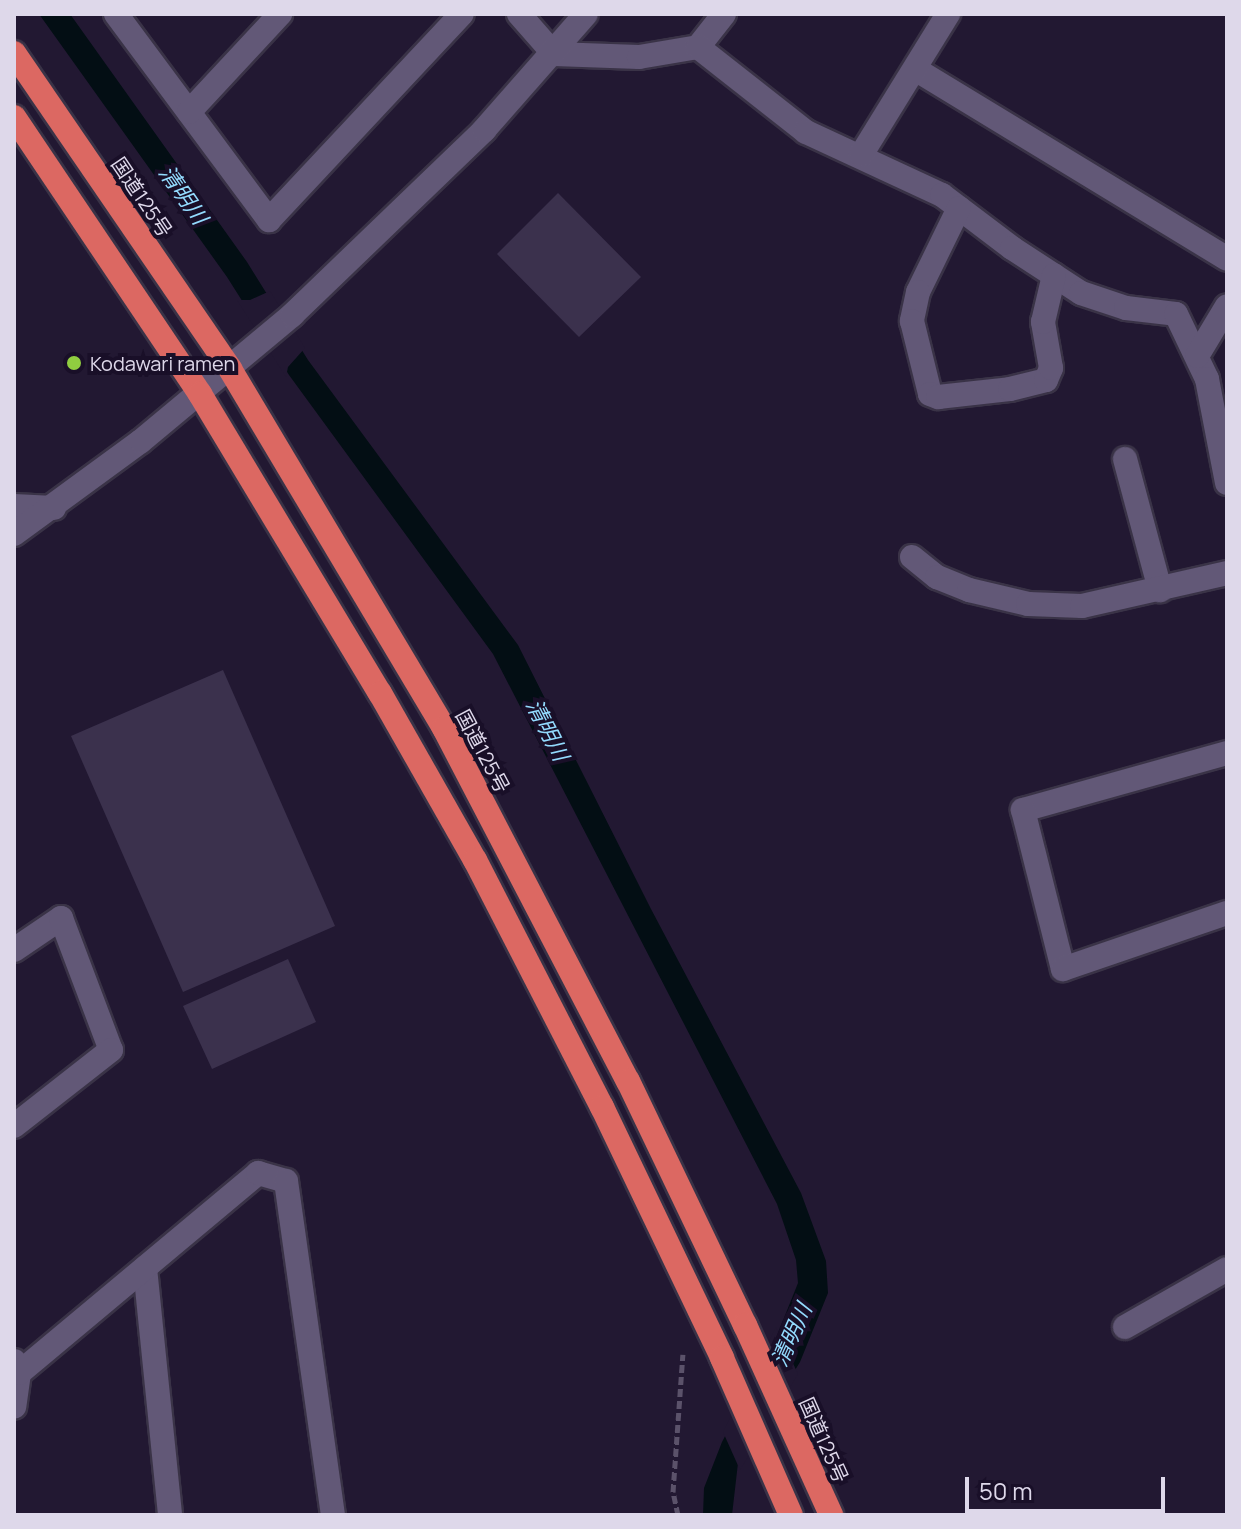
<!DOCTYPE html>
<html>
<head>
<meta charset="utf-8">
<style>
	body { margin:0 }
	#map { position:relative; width:1241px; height:1529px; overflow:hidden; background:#221832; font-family:Manrope,"Noto Sans JP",sans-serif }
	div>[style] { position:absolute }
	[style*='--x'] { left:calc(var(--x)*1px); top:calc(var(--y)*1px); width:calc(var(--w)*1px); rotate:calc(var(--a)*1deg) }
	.water>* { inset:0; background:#030e14 }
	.pier>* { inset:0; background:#221832 }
	.building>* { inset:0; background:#3b314d }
	.path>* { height:5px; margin-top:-2.5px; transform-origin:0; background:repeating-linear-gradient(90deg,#5b526a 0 8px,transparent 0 12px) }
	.roads { filter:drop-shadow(2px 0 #3a3347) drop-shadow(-2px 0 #3a3347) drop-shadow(0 2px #3a3347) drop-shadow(0 -2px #3a3347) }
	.minor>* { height:24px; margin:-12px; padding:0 12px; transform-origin:12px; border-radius:12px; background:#625877 }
	.highway>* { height:24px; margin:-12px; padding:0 12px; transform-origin:12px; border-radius:12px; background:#dc6862 }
	.dots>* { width:22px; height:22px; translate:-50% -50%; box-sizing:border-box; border:4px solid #190f28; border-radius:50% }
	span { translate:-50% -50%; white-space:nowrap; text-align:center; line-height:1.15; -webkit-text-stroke:8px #190f28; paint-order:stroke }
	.street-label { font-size:20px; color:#ded8ea }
	.poi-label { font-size:20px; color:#ded8ea }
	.left { translate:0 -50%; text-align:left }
	.water-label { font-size:22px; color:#93dbfe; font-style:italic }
	.frame { position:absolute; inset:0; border:16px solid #ded8ea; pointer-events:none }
	.scale { position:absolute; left:965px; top:1477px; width:200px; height:36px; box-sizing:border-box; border:4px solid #ded8ea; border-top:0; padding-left:10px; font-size:24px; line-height:28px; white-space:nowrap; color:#ded8ea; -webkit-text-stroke:6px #190f28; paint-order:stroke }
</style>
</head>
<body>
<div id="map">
	<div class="water">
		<i style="clip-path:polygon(39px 14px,70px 14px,247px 262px,308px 360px,518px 645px,651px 909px,801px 1193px,826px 1261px,828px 1293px,800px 1362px,738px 1463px,732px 1515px,703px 1515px,704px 1488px,722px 1442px,774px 1343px,798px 1283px,796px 1260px,777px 1204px,493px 654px,289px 375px,227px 277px)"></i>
	</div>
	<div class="pier">
		<i style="clip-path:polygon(270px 291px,305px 348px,288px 367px,286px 377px,237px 300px,250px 300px)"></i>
		<i style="clip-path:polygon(776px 1327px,798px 1374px,740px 1470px,723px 1432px)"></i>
	</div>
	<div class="building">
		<i style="clip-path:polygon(558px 193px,641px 277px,579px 337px,497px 254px)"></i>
		<i style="clip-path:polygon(223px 670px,335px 926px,183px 992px,71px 736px)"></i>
		<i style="clip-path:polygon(288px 959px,316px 1022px,212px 1069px,183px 1006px)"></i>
	</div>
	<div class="path">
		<i style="--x:678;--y:1515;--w:24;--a:-102"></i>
		<i style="--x:673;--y:1492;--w:138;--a:-85.9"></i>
	</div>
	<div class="roads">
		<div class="minor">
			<i style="--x:116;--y:14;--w:257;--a:53.4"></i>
			<i style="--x:269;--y:220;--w:282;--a:-46.9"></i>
			<i style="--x:519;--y:14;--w:53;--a:48.8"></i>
			<i style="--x:554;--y:54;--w:85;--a:2"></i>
			<i style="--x:639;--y:57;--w:60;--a:-9.6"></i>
			<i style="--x:698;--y:47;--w:42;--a:-51.8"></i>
			<i style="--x:698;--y:47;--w:137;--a:38.2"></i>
			<i style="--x:806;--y:132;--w:150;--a:24.9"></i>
			<i style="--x:942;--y:195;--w:88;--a:37.1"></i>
			<i style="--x:1012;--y:248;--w:82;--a:33.1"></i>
			<i style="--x:1081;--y:293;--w:47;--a:18.4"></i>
			<i style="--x:1126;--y:308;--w:50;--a:6.8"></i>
			<i style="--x:1176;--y:314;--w:72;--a:64.5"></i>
			<i style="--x:1207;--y:379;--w:106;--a:79.1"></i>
			<i style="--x:915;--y:69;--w:365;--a:31.3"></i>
			<i style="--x:189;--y:112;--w:134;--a:-47.1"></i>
			<i style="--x:861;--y:155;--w:166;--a:-58.3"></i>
			<i style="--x:959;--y:208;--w:93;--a:116"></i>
			<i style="--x:918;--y:292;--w:30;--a:102"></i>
			<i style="--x:912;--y:321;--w:75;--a:76.1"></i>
			<i style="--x:930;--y:394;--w:9;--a:21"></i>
			<i style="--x:938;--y:397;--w:72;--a:-6.3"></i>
			<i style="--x:1010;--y:389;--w:37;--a:-14"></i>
			<i style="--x:1046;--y:380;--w:13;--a:-67"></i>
			<i style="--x:1051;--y:368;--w:47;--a:-99.9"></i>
			<i style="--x:1043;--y:322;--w:48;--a:-76.8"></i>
			<i style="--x:1197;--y:356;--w:58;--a:-59"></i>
			<i style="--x:1125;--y:459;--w:136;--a:75"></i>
			<i style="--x:14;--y:506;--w:40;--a:2.9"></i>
			<i style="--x:14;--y:534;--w:157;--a:-36.2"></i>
			<i style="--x:141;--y:441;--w:197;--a:-39.8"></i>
			<i style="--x:292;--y:315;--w:267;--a:-43.9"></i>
			<i style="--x:484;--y:130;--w:154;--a:-48.7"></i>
			<i style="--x:912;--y:557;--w:32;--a:39"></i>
			<i style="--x:937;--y:577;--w:35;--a:22"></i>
			<i style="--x:969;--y:590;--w:61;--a:13.3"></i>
			<i style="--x:1028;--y:604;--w:54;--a:2.1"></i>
			<i style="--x:1082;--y:606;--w:149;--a:-12.8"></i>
			<i style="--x:1227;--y:753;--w:212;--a:164.4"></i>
			<i style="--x:1023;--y:810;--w:164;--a:75.9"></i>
			<i style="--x:1063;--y:969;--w:173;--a:-18.9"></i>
			<i style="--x:14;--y:950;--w:57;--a:-34.2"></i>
			<i style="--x:61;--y:918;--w:141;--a:69.3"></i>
			<i style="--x:111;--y:1050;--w:123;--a:141.9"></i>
			<i style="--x:145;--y:1268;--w:248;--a:84.2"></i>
			<i style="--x:1125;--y:1327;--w:117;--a:-29.6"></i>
			<i style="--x:14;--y:1361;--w:13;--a:67"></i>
			<i style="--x:19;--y:1373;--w:34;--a:98"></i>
			<i style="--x:19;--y:1373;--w:312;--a:-39.9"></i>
			<i style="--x:258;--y:1173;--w:29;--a:16"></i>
			<i style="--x:286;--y:1181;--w:337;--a:82"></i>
		</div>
		<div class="highway">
			<i style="--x:14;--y:53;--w:383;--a:55.6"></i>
			<i style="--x:230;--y:369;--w:418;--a:59.2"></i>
			<i style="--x:444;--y:728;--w:398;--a:62.5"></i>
			<i style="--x:628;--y:1081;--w:271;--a:64.4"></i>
			<i style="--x:745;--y:1325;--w:209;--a:65.6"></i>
			<i style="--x:14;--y:117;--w:334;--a:56.1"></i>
			<i style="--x:200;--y:394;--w:349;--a:59"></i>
			<i style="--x:380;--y:693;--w:192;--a:60.4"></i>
			<i style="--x:475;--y:860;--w:278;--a:62.8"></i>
			<i style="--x:602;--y:1107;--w:278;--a:64.4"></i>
			<i style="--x:722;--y:1358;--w:171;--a:66.3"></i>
		</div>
	</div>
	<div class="dots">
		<i style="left:74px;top:363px;background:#90cd40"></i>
	</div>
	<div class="street-label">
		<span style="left:142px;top:197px;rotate:56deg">国道125号</span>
		<span style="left:483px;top:751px;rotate:62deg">国道125号</span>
		<span style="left:824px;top:1440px;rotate:66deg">国道125号</span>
	</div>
	<div class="poi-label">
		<span class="left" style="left:90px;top:363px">Kodawari ramen</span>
	</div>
	<div class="water-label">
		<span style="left:183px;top:195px;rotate:55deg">清明川</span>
		<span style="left:547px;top:730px;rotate:63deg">清明川</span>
		<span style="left:792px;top:1335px;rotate:-66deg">清明川</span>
	</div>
	<div class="frame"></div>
	<div class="scale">50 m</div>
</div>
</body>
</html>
